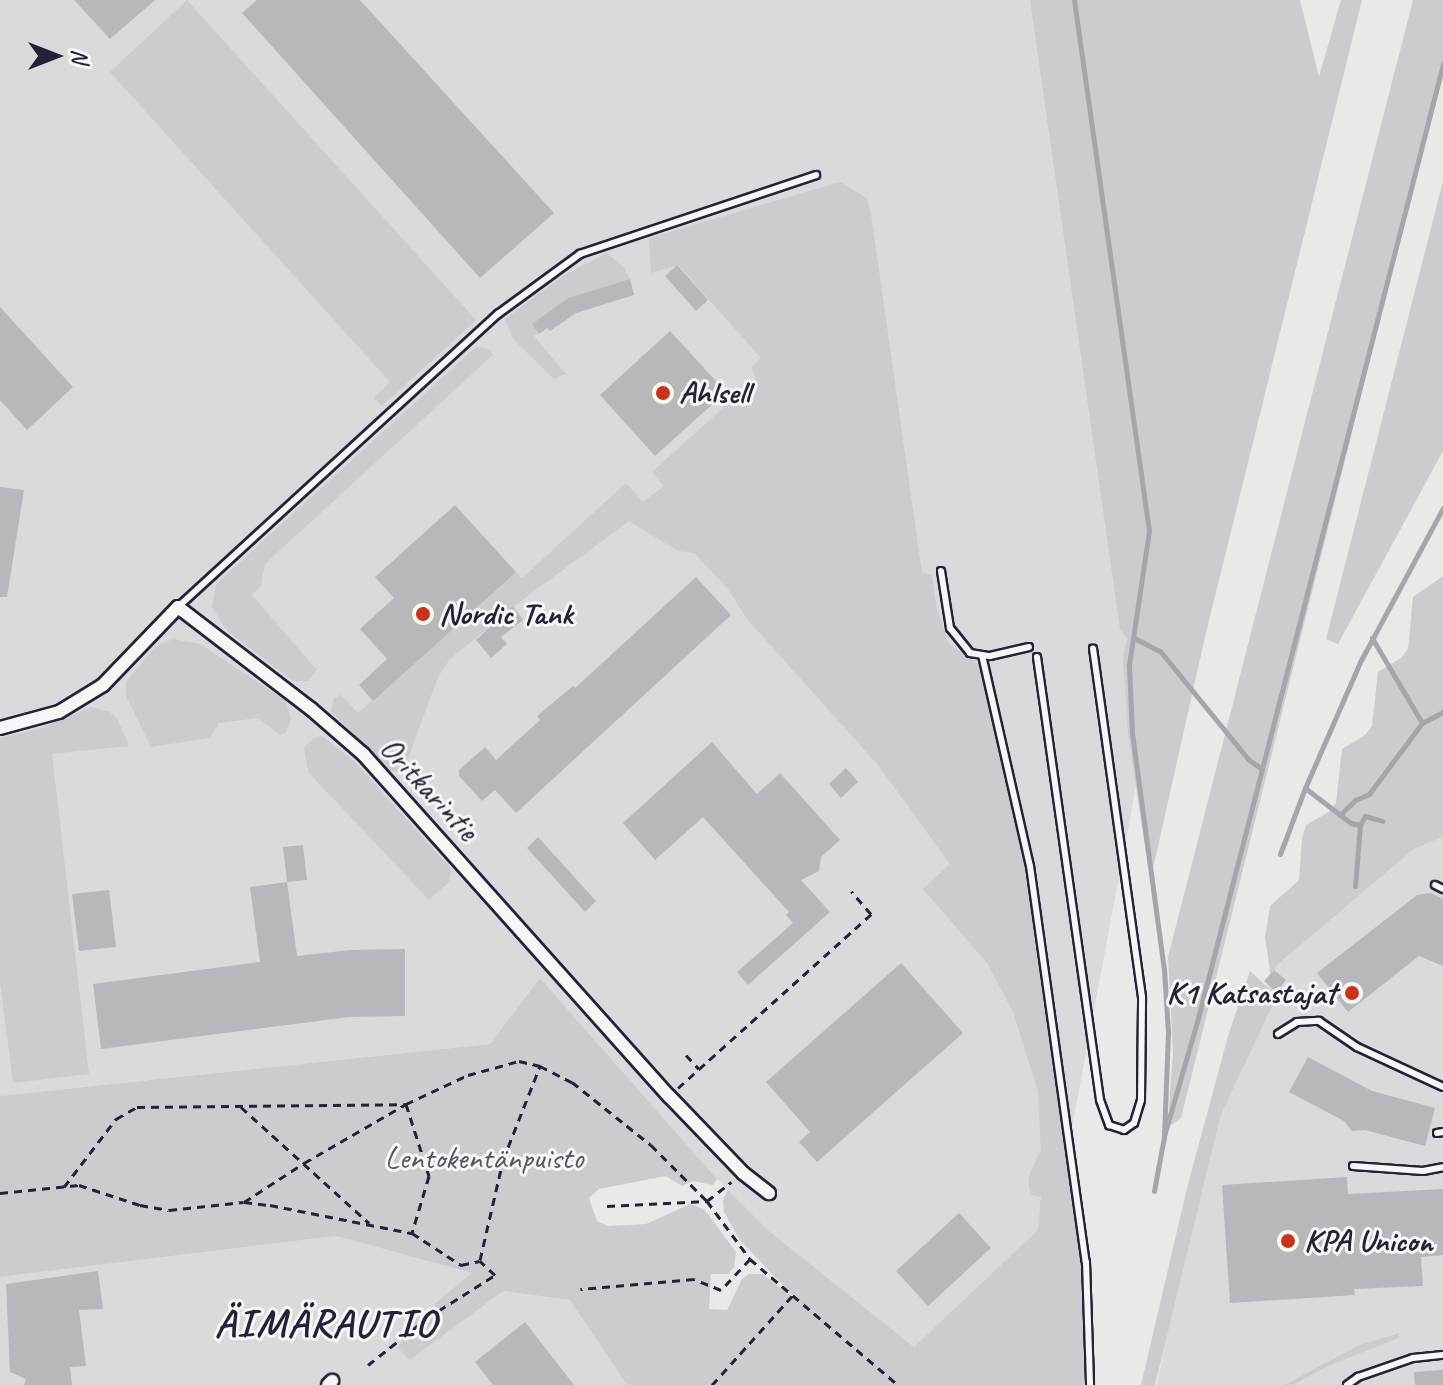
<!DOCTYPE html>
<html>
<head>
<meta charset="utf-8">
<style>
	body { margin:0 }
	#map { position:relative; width:1443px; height:1385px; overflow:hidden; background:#e9e9e7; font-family:Caveat,sans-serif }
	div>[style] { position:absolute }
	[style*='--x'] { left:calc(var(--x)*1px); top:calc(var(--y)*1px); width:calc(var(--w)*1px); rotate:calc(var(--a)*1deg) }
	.built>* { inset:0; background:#dadada }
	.green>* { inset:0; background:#ccccce }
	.stream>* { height:5px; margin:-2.5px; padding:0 2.5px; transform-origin:2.5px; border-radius:2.5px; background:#a5a5ac }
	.building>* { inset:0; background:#b8b8bc }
	.path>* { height:3px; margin-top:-1.5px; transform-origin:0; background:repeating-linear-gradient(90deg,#22223b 0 8px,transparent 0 14px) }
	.roads { filter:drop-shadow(2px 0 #22223b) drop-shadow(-2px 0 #22223b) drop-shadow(0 2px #22223b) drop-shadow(0 -2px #22223b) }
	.lane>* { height:6px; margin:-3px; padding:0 3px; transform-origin:3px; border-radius:3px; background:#f6f6f2 }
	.street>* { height:12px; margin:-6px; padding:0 6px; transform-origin:6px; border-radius:6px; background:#f6f6f2 }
	.dots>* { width:22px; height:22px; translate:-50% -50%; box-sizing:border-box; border:4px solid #f6f6f2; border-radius:50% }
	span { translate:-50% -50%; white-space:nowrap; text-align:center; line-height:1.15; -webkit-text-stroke:6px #f6f6f2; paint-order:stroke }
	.poi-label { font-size:32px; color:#22223b; font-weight:700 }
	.left { translate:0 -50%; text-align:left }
	.right { translate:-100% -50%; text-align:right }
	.street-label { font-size:32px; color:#22223b }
	.park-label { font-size:32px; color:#555567 }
	.district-label { font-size:40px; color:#22223b; font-weight:700; letter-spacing:2px }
	.north { position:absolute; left:16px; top:16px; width:80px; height:80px; -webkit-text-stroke:6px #f6f6f2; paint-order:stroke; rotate:90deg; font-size:22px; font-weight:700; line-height:32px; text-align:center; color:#22223b }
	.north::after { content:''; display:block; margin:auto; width:28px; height:36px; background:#22223b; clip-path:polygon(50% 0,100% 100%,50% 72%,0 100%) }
</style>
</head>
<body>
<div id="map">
	<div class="built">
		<i style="clip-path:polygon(0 0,1055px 0,1143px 749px,1055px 1218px,914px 1347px,769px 1231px,717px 1179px,540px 978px,490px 1044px,0 1096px)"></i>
		<i style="clip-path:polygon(1443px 837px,1443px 1385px,1157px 1385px,1212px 1103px,1276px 966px,1414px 849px)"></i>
		<i style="clip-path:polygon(336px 1236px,472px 1273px,416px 1319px,409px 1359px,503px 1291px,570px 1300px,671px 1385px,0 1385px,0 1277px)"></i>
	</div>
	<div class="green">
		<i style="clip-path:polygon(187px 0,476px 320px,382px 406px,374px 398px,390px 382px,110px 72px)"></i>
		<i style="clip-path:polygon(1030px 0,1300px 0,1319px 77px,1341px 0,1362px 0,1205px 637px,1152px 873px,1148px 867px,1128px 733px,1123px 657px,1127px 639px,1120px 629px)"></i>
		<i style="clip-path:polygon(1413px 0,1443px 0,1443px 67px,1181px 1118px,1172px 1125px,1168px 1120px,1173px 1053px,1168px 957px)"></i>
		<i style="clip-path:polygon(1443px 181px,1443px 451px,1338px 644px,1326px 639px)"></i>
		<i style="clip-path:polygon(840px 182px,867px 198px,871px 214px,922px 573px,932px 575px,937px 610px,949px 644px,980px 665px,984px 672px,1026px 867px,1081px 1264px,1085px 1385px,627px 1385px,570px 1300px,503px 1291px,410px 1360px,398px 1348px,416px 1319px,472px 1273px,336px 1236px,0 1277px,0 1096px,490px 1044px,540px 978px,717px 1179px,713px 1185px,693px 1181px,682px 1186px,666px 1176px,599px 1189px,589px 1198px,597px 1221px,608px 1226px,646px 1224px,690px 1204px,704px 1209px,736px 1252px,734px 1267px,728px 1274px,711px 1274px,709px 1309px,727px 1310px,742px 1279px,749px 1274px,762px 1274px,796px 1299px,739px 1239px,724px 1212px,723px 1200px,728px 1190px,769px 1231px,914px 1347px,1038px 1230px,1041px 1197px,1032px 1195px,1029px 1188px,1029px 1175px,1041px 1149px,1038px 1091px,1013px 1012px,987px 963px,923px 889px,950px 864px,878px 765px,747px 619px,728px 589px,694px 553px,678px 551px,629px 521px,529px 595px,450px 659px,438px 677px,403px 772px,389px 771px,331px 711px,334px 698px,341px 695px,358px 713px,516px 572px,522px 578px,626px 483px,643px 502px,664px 486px,652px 472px,756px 378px,751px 368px,761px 358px,678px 265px,651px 273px,649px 238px)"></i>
		<i style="clip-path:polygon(607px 253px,624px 268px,630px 279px,568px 298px,532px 324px,538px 333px,534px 336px,566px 374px,554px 379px,513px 339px,505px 319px,566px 274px)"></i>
		<i style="clip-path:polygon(476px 347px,487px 348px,493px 355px,265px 564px,261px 586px,252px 595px,317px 670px,308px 681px,293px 681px,226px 630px,212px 607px,216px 584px)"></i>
		<i style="clip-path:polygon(1443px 576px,1443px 837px,1414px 849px,1276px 966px,1271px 978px,1265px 937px,1270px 906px,1299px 880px,1302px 838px,1306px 825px,1329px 812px,1336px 803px,1342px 749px,1365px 735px,1372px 726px,1378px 672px,1401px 658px,1408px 649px,1413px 597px)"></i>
		<i style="clip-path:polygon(173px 639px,200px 644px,286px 701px,291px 719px,286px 732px,280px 735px,258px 718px,219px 723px,210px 738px,151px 747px,126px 696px,126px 682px,155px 647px)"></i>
		<i style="clip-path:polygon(91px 707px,110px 712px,118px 720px,129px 746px,52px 754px,89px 1074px,13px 1083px,0 982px,0 738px,39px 729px)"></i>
		<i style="clip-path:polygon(322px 736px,354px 761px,451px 869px,449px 882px,429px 900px,308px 772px,304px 747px,315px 737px)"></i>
		<i style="clip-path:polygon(1250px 971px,1277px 996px,1221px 1114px,1155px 1385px,1141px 1385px,1187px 1188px,1228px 1036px)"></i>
		<i style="clip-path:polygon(1399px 1333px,1399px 1338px,1330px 1365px,1293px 1385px,1284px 1385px,1360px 1345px)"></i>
	</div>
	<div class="stream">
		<i style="--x:1074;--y:0;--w:536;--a:81.96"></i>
		<i style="--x:1149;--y:531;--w:135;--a:98.5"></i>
		<i style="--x:1129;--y:665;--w:68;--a:87.5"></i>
		<i style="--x:1132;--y:733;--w:238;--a:82.3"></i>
		<i style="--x:1164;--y:969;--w:63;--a:86.4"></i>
		<i style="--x:1168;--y:1032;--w:105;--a:92.2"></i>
		<i style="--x:1164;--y:1137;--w:55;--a:100.5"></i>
		<i style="--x:1134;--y:638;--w:29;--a:27"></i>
		<i style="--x:1160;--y:651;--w:139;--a:50.8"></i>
		<i style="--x:1248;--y:759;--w:17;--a:36"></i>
		<i style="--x:1372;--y:638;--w:99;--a:59.5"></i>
		<i style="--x:1305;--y:788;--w:58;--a:37.3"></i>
		<i style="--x:1351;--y:823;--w:9;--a:13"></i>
		<i style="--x:1340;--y:815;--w:21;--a:-45"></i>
		<i style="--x:1355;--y:800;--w:15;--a:-23"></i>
		<i style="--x:1369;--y:794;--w:89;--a:-53.3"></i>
		<i style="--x:1422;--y:723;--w:24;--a:-28"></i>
		<i style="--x:1280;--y:854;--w:71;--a:-69.3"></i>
		<i style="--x:1305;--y:788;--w:137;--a:-66.4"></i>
		<i style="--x:1360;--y:662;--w:175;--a:-61.7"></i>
		<i style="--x:1355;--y:886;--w:61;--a:-85.3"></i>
		<i style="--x:1360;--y:825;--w:10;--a:-61"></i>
		<i style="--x:1365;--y:816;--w:18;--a:16"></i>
		<i style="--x:1164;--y:1136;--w:119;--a:-73.9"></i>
		<i style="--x:1197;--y:1022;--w:989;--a:-75.6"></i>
	</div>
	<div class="building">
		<i style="clip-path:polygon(74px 0,155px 0,110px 39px)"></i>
		<i style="clip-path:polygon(257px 0,360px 0,554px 213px,480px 278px,242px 13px)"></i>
		<i style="clip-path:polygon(677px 265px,708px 300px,696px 311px,665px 276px)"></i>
		<i style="clip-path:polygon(630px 279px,634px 295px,576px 313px,550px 331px,547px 328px,539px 334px,532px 324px,568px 298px)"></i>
		<i style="clip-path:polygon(0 307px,73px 387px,27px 430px,0 400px)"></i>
		<i style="clip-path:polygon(670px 331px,726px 392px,655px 456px,600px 395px)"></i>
		<i style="clip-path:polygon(0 487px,24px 490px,7px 597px,0 597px)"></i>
		<i style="clip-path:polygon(455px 505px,516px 572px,373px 701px,359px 685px,387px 659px,360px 629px,394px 598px,375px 577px)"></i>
		<i style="clip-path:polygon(696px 577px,731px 615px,516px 813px,495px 790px,482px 801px,459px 776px,459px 770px,485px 747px,496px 760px,540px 720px,537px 716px,573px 686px,575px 688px)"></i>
		<i style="clip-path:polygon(513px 606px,523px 620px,501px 637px,507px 644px,491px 658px,476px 640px)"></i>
		<i style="clip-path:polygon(712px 742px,757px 794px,780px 773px,840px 840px,821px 857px,819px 871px,801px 880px,830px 912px,748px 985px,737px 972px,793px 923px,786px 915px,789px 912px,703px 817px,655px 860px,623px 823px)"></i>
		<i style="clip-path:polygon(846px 768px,858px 782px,841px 798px,829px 784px)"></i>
		<i style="clip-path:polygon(538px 837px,596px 901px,585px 912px,527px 848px)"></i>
		<i style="clip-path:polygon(303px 845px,307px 880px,287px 882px,283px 847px)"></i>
		<i style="clip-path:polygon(287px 882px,297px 956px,350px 950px,405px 949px,405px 1016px,349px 1017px,101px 1049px,93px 984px,260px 962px,250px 887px)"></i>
		<i style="clip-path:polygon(109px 890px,116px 947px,79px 951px,72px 894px)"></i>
		<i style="clip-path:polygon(1431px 893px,1443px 899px,1443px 966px,1419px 956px,1348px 1012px,1317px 973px,1417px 895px)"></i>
		<i style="clip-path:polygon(901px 963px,963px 1033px,817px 1162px,799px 1142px,810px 1132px,766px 1082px)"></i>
		<i style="clip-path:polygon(1274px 970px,1286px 980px,1276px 992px,1264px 981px)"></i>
		<i style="clip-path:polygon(1308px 1057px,1372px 1091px,1435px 1108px,1425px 1146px,1365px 1130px,1352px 1131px,1344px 1121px,1289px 1092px)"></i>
		<i style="clip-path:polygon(1347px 1177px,1348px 1194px,1443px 1189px,1443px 1255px,1421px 1257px,1423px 1286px,1354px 1289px,1355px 1295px,1230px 1303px,1222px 1185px)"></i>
		<i style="clip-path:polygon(959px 1213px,991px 1248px,928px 1306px,896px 1271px)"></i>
		<i style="clip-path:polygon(98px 1271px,103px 1309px,79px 1310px,86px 1366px,70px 1367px,72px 1385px,24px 1385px,26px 1379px,10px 1372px,6px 1284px)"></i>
		<i style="clip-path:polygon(525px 1322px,574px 1385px,493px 1385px,475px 1362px)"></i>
		<i style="clip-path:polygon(1443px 1370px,1443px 1385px,1415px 1385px,1414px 1372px)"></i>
	</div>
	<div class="path">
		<i style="--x:686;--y:1055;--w:19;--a:47"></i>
		<i style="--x:678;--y:1088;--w:260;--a:-42"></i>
		<i style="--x:871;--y:914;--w:30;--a:-131"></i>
		<i style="--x:241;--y:1107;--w:173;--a:42.2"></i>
		<i style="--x:64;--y:1187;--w:86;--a:-52.6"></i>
		<i style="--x:116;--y:1119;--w:24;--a:-30"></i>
		<i style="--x:137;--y:1107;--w:269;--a:-0.6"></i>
		<i style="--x:406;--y:1104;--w:68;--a:-25.1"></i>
		<i style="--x:468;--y:1075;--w:53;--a:-15.4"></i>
		<i style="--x:519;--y:1061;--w:22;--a:13"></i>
		<i style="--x:540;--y:1066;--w:36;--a:27"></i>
		<i style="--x:572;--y:1082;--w:101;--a:38.6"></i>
		<i style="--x:651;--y:1145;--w:79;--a:45"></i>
		<i style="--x:707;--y:1201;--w:72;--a:53.4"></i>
		<i style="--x:750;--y:1259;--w:42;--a:133.1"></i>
		<i style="--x:721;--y:1290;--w:29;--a:-158"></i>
		<i style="--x:694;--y:1279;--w:114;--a:175"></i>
		<i style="--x:0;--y:1193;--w:79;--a:-5.8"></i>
		<i style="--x:79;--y:1185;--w:64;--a:18.2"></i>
		<i style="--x:140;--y:1205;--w:29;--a:10"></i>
		<i style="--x:169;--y:1210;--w:75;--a:-6.1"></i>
		<i style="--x:244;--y:1202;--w:26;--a:7"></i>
		<i style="--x:270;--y:1205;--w:145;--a:11.2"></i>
		<i style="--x:412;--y:1233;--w:59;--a:33.1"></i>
		<i style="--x:461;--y:1265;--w:19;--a:-12"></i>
		<i style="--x:244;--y:1202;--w:72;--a:-33"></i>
		<i style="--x:304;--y:1163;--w:118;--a:-30"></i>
		<i style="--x:406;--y:1104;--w:76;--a:72.3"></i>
		<i style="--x:429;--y:1176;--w:59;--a:106.6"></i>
		<i style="--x:607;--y:1206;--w:100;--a:-2.9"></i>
		<i style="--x:707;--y:1201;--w:31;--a:-38"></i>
		<i style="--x:750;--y:1259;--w:194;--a:40.4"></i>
		<i style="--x:480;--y:1260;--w:103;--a:-77"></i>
		<i style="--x:503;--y:1160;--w:101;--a:-68.5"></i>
		<i style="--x:368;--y:1365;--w:75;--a:-38.5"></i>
		<i style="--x:427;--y:1318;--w:80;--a:-32.3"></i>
		<i style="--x:495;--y:1275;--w:21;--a:-137"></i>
		<i style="--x:712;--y:1385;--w:121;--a:-48"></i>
	</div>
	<div class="roads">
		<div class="lane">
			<i style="--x:941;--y:571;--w:58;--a:81"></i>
			<i style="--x:950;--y:628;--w:32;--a:51"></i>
			<i style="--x:970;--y:653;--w:20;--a:9"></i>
			<i style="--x:990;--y:656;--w:40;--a:-13"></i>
			<i style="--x:178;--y:607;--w:434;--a:-42.5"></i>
			<i style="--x:498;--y:314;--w:102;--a:-36.2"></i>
			<i style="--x:580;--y:254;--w:249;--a:-18.5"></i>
			<i style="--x:982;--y:655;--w:216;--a:77.2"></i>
			<i style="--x:1030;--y:866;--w:400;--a:82"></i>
			<i style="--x:1086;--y:1262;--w:123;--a:88.1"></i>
			<i style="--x:1037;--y:657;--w:447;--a:81.9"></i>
			<i style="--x:1100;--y:1100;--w:27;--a:70"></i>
			<i style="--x:1109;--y:1125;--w:16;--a:18"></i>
			<i style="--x:1124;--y:1130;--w:12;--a:-35"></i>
			<i style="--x:1134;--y:1123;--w:24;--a:-73"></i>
			<i style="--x:1141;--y:1100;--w:103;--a:-89.4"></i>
			<i style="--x:1142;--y:997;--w:352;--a:-98"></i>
			<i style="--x:1435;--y:885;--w:9;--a:27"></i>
			<i style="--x:1278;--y:1034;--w:22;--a:-32"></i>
			<i style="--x:1297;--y:1022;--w:22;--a:-3"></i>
			<i style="--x:1319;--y:1021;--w:46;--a:34.4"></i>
			<i style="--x:1357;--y:1047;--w:95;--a:24.9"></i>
			<i style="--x:1437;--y:1133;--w:6;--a:-9"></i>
			<i style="--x:1353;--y:1166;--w:70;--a:4.1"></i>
			<i style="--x:1423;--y:1171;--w:20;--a:-11"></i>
			<i style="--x:1347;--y:1385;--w:14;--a:-36"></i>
			<i style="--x:1358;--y:1377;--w:58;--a:-19.1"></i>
			<i style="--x:1413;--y:1358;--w:30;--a:-6"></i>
		</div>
		<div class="street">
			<i style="--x:0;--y:728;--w:61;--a:-15.2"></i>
			<i style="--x:59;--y:712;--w:52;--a:-31.5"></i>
			<i style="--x:103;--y:685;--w:108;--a:-46.1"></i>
			<i style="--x:178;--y:607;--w:168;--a:37.5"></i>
			<i style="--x:311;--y:709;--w:69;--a:40.9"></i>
			<i style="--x:363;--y:754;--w:459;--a:48.2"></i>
			<i style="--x:669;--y:1096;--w:107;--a:46.1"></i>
			<i style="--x:743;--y:1173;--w:33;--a:38"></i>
			<i style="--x:328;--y:1385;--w:6;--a:-45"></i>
		</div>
	</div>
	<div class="dots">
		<i style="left:663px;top:393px;background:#c8321e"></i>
		<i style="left:423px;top:614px;background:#c8321e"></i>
		<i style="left:1352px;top:993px;background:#c8321e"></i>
		<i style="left:1288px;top:1241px;background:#c8321e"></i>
	</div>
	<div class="poi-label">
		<span class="left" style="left:679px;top:393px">Ahlsell</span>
		<span class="left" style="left:439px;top:614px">Nordic Tank</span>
		<span class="right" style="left:1336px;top:993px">K1 Katsastajat</span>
		<span class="left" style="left:1304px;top:1241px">KPA Unicon</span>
	</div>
	<div class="street-label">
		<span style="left:429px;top:789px;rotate:47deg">Oritkarintie</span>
	</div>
	<div class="park-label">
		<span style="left:484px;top:1158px">Lentokentänpuisto</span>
	</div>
	<div class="district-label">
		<span style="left:326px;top:1323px">ÄIMÄRAUTIO</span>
	</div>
	<div class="north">N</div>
</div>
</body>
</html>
